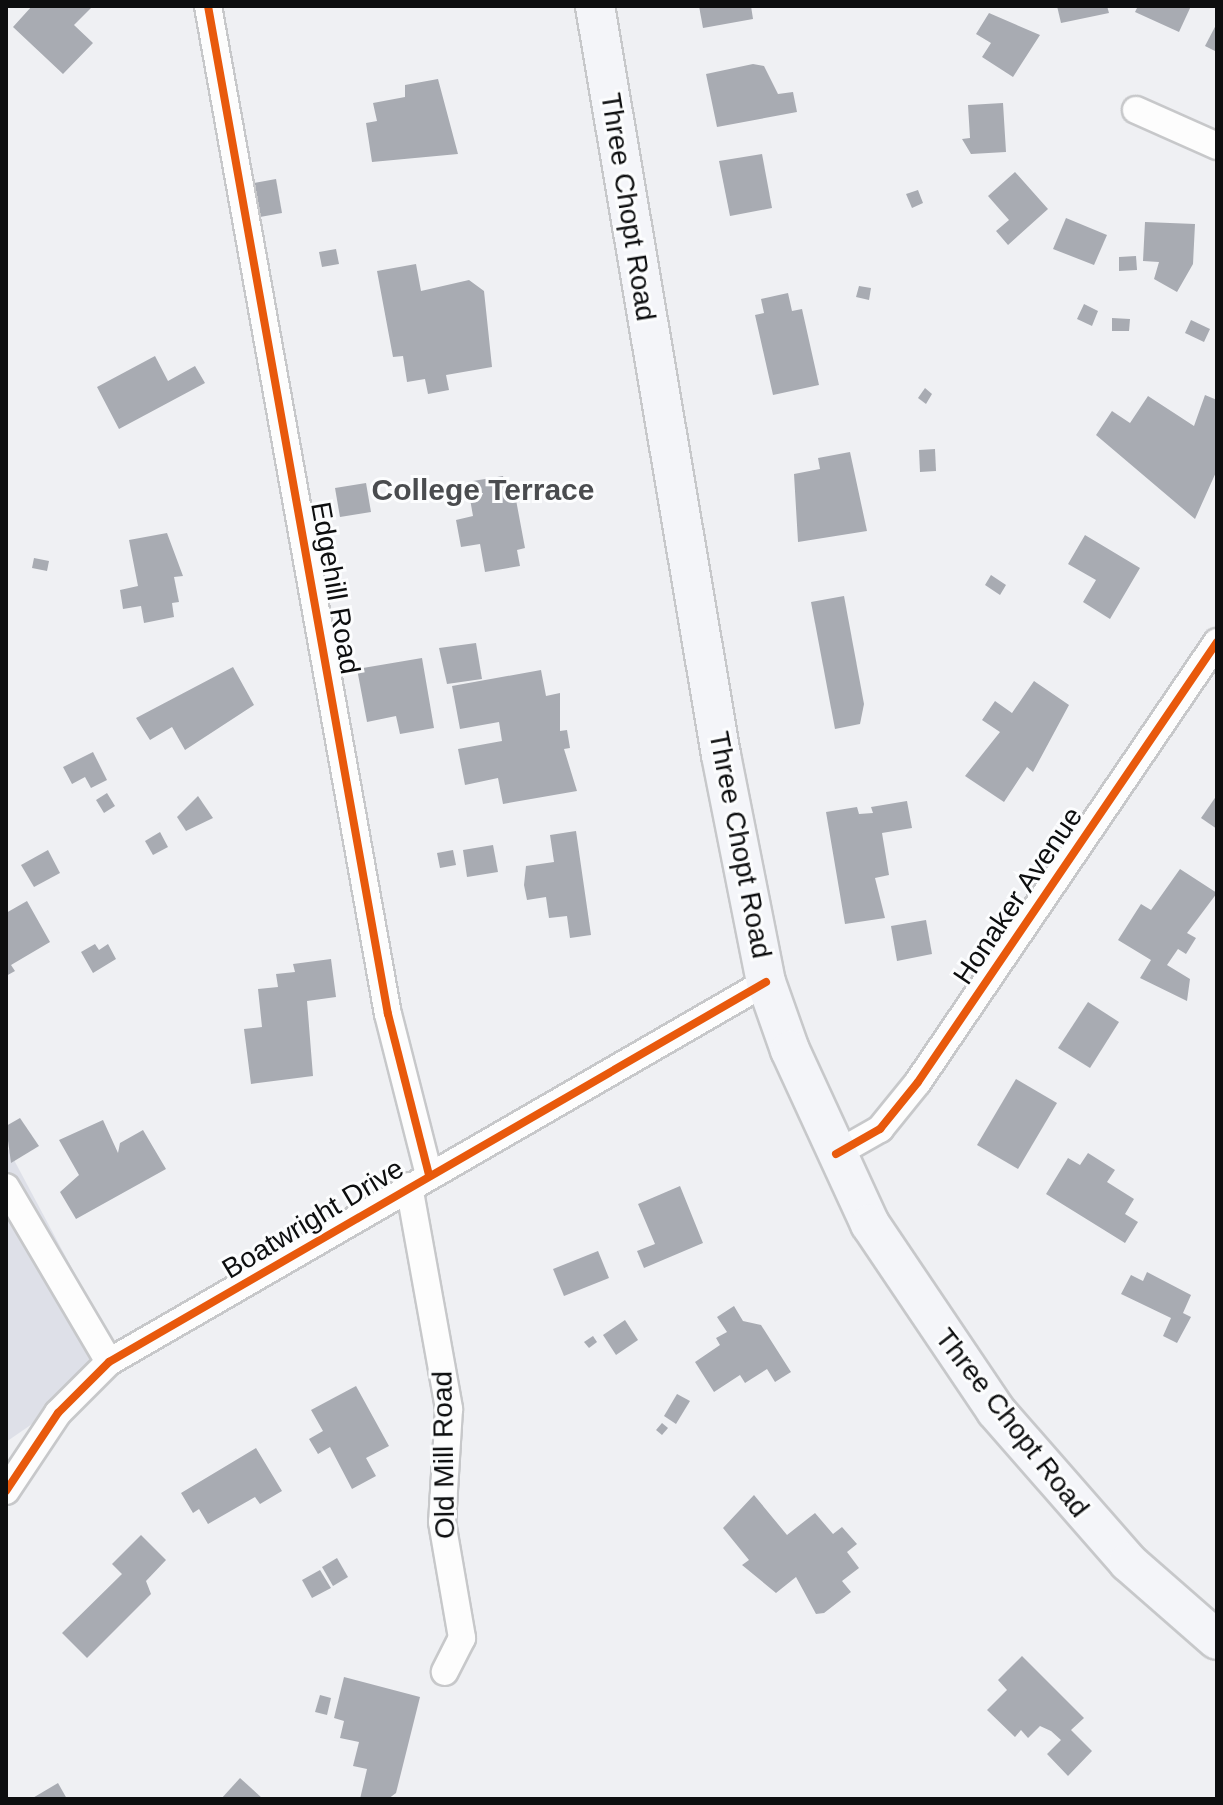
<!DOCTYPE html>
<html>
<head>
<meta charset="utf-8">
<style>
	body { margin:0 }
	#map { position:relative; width:1223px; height:1805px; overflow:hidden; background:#eff0f3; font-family:Helvetica,sans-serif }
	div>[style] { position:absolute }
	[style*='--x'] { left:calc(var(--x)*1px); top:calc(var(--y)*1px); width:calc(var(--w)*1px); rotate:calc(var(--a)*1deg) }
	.built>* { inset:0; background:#dee0e8 }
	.building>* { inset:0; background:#a8abb2 }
	.roads { filter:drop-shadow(2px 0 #c7c8ca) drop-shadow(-2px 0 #c7c8ca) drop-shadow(0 2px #c7c8ca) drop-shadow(0 -2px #c7c8ca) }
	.minor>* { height:26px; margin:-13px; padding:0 13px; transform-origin:13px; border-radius:13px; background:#fdfdfd }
	.secondary>* { height:38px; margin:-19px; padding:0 19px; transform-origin:19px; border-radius:19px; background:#f4f5f9 }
	.cycleway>* { height:8px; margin:-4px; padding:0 4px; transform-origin:4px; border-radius:4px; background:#e8590c }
	span { translate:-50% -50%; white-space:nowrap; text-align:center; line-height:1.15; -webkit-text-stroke:6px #fcfdfe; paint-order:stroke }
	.street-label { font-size:28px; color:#0d0e0f }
	.neighbourhood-label { font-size:30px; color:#4a4c4f; font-weight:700 }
	.frame { position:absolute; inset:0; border:8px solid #0d0e0f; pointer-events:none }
</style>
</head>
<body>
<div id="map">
	<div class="built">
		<i style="clip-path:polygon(6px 1145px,122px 1362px,6px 1442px)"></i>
	</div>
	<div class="building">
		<i style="clip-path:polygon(32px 6px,93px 6px,74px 25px,93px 43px,63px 74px,13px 27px)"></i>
		<i style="clip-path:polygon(699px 6px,751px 6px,753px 19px,703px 28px)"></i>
		<i style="clip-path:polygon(1057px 6px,1107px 6px,1109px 13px,1061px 23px)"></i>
		<i style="clip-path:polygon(1138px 6px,1191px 6px,1179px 32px,1135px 12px)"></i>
		<i style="clip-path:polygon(989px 13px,1040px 35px,1013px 77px,982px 57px,991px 43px,976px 34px)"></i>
		<i style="clip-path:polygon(1217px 23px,1217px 52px,1205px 46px)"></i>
		<i style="clip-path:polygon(753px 64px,764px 66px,778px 94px,793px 92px,797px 112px,717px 127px,706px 74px)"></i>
		<i style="clip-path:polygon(438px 79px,458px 154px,372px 162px,366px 123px,377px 121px,373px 103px,405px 97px,405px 85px)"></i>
		<i style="clip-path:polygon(1003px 103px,1006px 152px,971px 154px,962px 139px,970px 138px,968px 105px)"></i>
		<i style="clip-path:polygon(762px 154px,772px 208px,730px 216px,719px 161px)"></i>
		<i style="clip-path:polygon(1015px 172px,1048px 209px,1008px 245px,996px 231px,1009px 220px,988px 196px)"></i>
		<i style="clip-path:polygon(276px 179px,282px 213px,260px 217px,254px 183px)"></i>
		<i style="clip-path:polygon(918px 190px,923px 203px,912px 208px,906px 194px)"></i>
		<i style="clip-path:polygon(1066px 218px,1107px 235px,1094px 265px,1053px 249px)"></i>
		<i style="clip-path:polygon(1145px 222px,1195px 224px,1193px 264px,1177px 292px,1154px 279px,1159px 262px,1143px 261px)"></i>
		<i style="clip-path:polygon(336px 249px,339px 264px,322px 267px,319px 252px)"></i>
		<i style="clip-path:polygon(1136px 256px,1137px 270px,1119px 271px,1119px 257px)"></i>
		<i style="clip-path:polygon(416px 264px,421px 291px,469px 280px,484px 291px,492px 367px,446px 375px,449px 390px,428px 394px,425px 379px,407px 382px,403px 356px,393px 357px,377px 271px)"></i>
		<i style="clip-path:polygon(859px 286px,871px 288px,869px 300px,856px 297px)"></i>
		<i style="clip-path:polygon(788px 293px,792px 311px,802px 309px,819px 385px,773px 395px,755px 315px,764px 313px,761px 299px)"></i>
		<i style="clip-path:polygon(1084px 304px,1098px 311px,1092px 326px,1077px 319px)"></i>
		<i style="clip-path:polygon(1112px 318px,1130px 319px,1129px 331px,1112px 331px)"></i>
		<i style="clip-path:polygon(1191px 320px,1210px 329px,1204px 342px,1185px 333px)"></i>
		<i style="clip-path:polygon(155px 356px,168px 381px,195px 366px,205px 383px,119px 429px,97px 387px)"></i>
		<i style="clip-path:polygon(925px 388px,932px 394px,926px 404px,918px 398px)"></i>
		<i style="clip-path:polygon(1205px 395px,1217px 400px,1217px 470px,1195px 519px,1096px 435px,1112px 411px,1130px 423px,1148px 396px,1194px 426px)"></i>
		<i style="clip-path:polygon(935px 449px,936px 471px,920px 472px,919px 450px)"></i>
		<i style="clip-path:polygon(850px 452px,867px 531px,798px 542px,794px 474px,820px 469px,818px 458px)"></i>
		<i style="clip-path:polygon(503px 476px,506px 490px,514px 489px,525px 548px,517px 550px,520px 566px,485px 572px,480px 544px,461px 547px,456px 520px,473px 516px,467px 482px)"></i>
		<i style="clip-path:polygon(366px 483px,371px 512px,340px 517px,335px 488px)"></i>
		<i style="clip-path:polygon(167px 533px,183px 576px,174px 577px,179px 602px,172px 603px,174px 617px,144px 623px,141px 606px,123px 609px,120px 590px,138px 586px,129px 540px)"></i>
		<i style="clip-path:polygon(1085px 535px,1140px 568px,1110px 619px,1083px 602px,1096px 580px,1068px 564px)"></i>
		<i style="clip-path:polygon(34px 558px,49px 561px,47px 571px,32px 568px)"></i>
		<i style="clip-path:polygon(991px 575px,1006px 585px,1000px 595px,985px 585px)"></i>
		<i style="clip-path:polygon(844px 596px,864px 704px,860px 724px,835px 729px,811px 602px)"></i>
		<i style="clip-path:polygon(476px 643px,482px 679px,447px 684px,439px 648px)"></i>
		<i style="clip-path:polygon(422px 658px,434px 728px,400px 734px,396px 716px,367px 722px,357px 669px)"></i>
		<i style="clip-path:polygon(233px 667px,254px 705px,185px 750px,172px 727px,150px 740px,136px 718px)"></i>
		<i style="clip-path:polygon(541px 670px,546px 696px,560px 693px,560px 731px,567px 730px,570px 748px,564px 749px,577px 791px,503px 804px,498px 778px,465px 785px,458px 749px,502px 741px,499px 722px,460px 729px,452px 686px)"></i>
		<i style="clip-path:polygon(1034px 681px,1069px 705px,1033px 772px,1027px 767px,1004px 802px,965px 776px,1000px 732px,982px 720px,995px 701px,1012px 713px)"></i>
		<i style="clip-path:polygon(93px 752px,107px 780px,91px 788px,85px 777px,72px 784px,63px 767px)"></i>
		<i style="clip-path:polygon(107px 793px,115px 806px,104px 813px,96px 800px)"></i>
		<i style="clip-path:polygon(1217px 795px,1217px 829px,1201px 818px)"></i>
		<i style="clip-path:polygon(198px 796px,213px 818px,186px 831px,177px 817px)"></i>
		<i style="clip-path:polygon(907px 801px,912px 828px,882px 833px,889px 875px,875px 878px,885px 918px,845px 924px,826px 812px,857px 807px,859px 814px,873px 813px,871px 807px)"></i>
		<i style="clip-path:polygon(576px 831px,591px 935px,570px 938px,567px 916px,549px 918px,546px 897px,527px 900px,524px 885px,526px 866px,554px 862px,550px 835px)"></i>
		<i style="clip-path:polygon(160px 832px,168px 847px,153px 855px,145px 841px)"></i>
		<i style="clip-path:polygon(493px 845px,498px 872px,467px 877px,463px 850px)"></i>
		<i style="clip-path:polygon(48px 850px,60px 873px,34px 887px,21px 865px)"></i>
		<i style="clip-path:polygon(453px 850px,456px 865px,440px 868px,437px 853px)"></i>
		<i style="clip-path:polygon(1180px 869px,1217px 893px,1187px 933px,1196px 938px,1186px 954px,1178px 949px,1167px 965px,1190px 979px,1187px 1001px,1140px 978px,1151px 960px,1118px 940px,1141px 904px,1151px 910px)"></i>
		<i style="clip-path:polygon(27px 901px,50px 942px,11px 965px,15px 971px,6px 976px,6px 913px)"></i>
		<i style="clip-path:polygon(926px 920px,932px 954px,897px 961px,891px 926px)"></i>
		<i style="clip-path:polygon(95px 944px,99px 950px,108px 944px,116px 959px,93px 973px,81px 952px)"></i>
		<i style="clip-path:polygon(331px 959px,336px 997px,307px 1001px,313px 1076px,251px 1084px,244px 1029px,262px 1027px,258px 989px,278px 987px,276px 974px,295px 972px,293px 964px)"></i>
		<i style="clip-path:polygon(1088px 1002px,1119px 1022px,1090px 1068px,1058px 1048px)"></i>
		<i style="clip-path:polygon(1016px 1079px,1057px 1103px,1018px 1169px,977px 1145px)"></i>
		<i style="clip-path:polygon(20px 1118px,39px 1146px,11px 1163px,6px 1126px)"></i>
		<i style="clip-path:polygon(103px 1120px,118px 1153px,120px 1143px,143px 1130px,166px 1169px,76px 1219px,60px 1192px,79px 1175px,59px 1140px)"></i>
		<i style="clip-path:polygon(1088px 1153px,1115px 1170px,1107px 1182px,1134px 1199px,1125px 1214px,1138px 1222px,1125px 1243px,1046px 1194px,1068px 1158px,1080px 1165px)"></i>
		<i style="clip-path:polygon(680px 1186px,703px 1243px,644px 1268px,637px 1251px,655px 1244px,638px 1204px)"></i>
		<i style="clip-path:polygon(598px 1251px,609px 1278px,564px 1296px,553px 1269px)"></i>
		<i style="clip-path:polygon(1147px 1272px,1191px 1295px,1183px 1313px,1191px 1317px,1177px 1343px,1163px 1336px,1171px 1318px,1121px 1294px,1131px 1275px,1143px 1281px)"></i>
		<i style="clip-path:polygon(734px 1306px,743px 1321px,761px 1325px,791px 1372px,775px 1382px,767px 1369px,745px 1383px,740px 1375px,714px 1392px,695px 1362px,720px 1345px,716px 1338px,727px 1332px,717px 1317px)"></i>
		<i style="clip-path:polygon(625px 1320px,638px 1340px,616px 1355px,603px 1335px)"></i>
		<i style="clip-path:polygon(593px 1336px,597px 1342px,589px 1348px,584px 1342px)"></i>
		<i style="clip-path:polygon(356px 1386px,389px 1446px,366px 1458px,376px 1476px,352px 1489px,330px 1447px,318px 1454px,309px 1439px,323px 1431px,311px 1410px)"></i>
		<i style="clip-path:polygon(677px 1394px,690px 1401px,676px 1424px,664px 1416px)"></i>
		<i style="clip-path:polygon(662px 1423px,668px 1428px,662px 1435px,656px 1430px)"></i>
		<i style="clip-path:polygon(256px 1448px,282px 1491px,260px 1504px,255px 1497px,208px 1524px,199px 1509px,193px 1513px,181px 1493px)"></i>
		<i style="clip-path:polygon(754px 1495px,787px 1535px,815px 1513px,833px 1534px,842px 1527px,857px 1544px,847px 1552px,859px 1568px,842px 1581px,851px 1592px,824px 1613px,816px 1614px,796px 1577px,776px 1593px,742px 1565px,749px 1560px,723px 1528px)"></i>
		<i style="clip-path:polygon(141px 1535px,166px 1560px,146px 1581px,151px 1594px,87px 1658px,62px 1633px,122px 1574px,112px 1564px)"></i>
		<i style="clip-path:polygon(337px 1558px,348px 1577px,333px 1586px,322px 1567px)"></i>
		<i style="clip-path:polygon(320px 1570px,331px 1588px,312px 1598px,302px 1580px)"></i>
		<i style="clip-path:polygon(1022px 1656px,1084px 1718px,1071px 1730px,1092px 1751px,1068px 1776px,1047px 1754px,1061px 1740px,1051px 1731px,1040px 1726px,1028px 1738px,1021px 1730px,1015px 1737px,987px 1710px,1007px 1690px,998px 1680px)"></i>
		<i style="clip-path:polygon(344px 1677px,420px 1697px,396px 1793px,388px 1799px,360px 1799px,367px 1769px,353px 1766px,359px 1742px,340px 1738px,344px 1721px,334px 1718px)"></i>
		<i style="clip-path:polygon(320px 1695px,331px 1698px,327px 1715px,315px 1712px)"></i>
		<i style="clip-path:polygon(240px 1778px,263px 1799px,221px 1799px)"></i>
		<i style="clip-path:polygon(58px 1783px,67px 1799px,31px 1799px)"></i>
	</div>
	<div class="roads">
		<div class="minor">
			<i style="--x:208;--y:6;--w:1024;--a:79.88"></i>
			<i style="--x:388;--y:1014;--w:166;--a:75.7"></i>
			<i style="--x:1136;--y:110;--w:89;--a:24"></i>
			<i style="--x:836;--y:1154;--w:51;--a:-29.6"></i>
			<i style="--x:880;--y:1129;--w:60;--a:-51"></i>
			<i style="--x:918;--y:1082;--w:532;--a:-55.8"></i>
			<i style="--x:409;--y:1186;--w:227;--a:79.8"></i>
			<i style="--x:449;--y:1409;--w:113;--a:93.5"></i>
			<i style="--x:442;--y:1522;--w:118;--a:80.2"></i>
			<i style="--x:462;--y:1638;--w:38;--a:117"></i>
			<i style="--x:6;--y:1187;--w:203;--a:59.5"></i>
			<i style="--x:6;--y:1491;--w:94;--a:-56.3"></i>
			<i style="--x:58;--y:1413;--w:72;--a:-45"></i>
			<i style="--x:109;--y:1362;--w:759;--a:-30.04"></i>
		</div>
		<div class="secondary">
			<i style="--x:595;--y:6;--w:760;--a:80.45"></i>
			<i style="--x:721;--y:755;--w:231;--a:78.8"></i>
			<i style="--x:766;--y:982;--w:72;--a:70.6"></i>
			<i style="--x:790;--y:1050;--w:192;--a:65.3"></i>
			<i style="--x:870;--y:1224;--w:225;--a:56"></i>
			<i style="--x:996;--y:1411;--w:201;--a:48.8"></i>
			<i style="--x:1128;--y:1562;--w:118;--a:41.2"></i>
		</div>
	</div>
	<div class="cycleway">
		<i style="--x:208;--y:6;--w:1024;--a:79.88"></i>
		<i style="--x:388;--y:1014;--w:166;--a:75.7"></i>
		<i style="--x:836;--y:1154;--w:51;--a:-29.6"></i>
		<i style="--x:880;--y:1129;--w:60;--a:-51"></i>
		<i style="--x:918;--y:1082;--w:532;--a:-55.8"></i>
		<i style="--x:6;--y:1491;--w:94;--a:-56.3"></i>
		<i style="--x:58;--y:1413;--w:72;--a:-45"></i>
		<i style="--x:109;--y:1362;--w:759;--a:-30.04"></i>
	</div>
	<div class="street-label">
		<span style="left:628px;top:207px;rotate:81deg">Three Chopt Road</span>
		<span style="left:335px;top:588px;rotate:80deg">Edgehill Road</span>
		<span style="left:740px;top:845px;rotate:79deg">Three Chopt Road</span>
		<span style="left:1018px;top:896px;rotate:-56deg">Honaker Avenue</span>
		<span style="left:313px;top:1219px;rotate:-31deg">Boatwright Drive</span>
		<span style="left:1012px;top:1423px;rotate:52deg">Three Chopt Road</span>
		<span style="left:444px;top:1455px;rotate:-91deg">Old Mill Road</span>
	</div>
	<div class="neighbourhood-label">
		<span style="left:483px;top:490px">College Terrace</span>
	</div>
	<div class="frame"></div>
</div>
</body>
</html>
